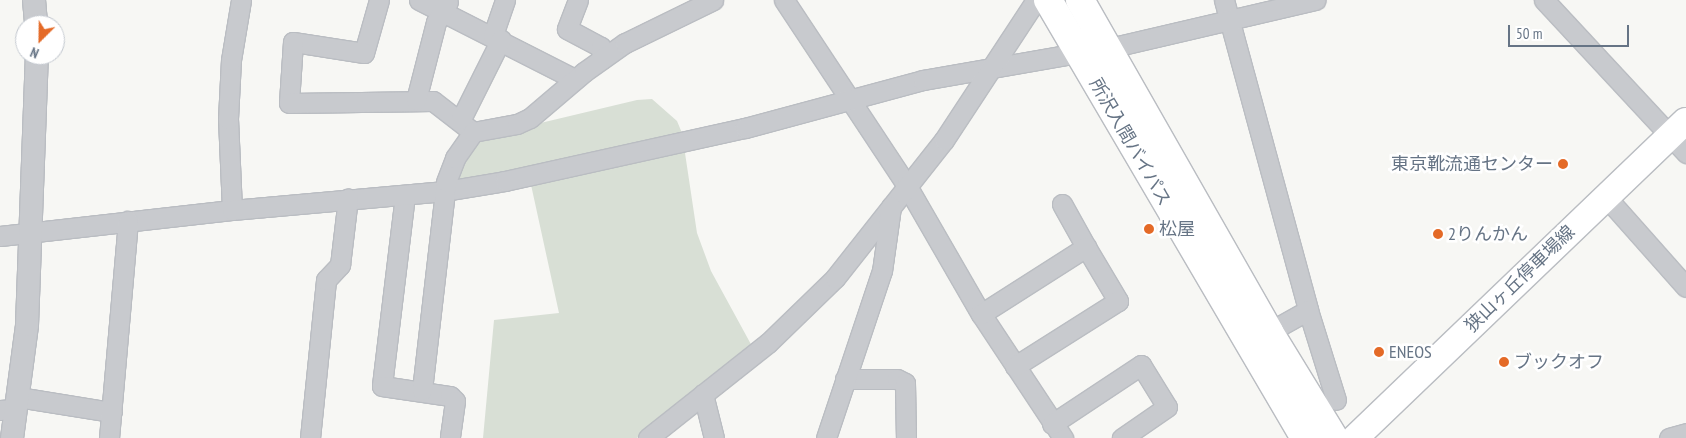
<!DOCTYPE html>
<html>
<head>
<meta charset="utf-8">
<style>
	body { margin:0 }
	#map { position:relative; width:1686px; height:438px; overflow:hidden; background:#f7f7f4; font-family:"PT Sans Narrow","Noto Sans JP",sans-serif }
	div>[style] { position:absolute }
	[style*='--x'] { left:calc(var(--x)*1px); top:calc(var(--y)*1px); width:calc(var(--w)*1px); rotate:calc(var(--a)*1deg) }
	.green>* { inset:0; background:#d8dfd5 }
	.roads { filter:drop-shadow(1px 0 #babdc2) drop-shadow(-1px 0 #babdc2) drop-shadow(0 1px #babdc2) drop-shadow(0 -1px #babdc2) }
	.minor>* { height:19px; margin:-9.5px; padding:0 9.5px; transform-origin:9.5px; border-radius:9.5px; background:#c8cace }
	.tertiary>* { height:22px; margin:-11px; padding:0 11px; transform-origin:11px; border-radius:11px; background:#c8cace }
	.secondary>* { height:26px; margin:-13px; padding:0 13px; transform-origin:13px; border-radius:13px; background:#fff }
	.trunk>* { height:28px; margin:-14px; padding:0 14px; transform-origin:14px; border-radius:14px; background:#fff }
	.dots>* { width:14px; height:14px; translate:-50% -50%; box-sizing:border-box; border:2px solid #fff; border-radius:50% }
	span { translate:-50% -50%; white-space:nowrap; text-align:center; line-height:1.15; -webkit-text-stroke:5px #fff; paint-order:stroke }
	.street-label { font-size:18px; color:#667485 }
	.poi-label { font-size:18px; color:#667485 }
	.right { translate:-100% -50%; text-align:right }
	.left { translate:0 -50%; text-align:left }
	.north { position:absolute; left:15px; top:15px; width:50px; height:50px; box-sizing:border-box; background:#fff; border:1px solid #c2c7ce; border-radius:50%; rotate:203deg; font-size:14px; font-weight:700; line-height:20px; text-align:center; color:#667485 }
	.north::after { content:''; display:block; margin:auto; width:18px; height:22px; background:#e46a27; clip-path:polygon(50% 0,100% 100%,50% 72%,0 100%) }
	.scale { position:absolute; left:1508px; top:25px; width:121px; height:22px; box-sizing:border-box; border:2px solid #667485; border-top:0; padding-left:6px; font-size:15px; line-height:18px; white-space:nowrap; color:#667485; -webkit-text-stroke:4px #fff; paint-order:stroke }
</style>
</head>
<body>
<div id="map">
	<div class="green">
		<i style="clip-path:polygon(652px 99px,677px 121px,682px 133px,697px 233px,711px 271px,753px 348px,637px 438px,483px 438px,494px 320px,559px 313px,528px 171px,455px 184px,464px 159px,476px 143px,490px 135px,637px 100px)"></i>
	</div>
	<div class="roads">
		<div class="minor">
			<i style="--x:379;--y:0;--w:55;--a:105.8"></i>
			<i style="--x:364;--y:53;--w:72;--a:-171.2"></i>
			<i style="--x:293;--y:42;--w:61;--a:93.8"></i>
			<i style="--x:289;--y:103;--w:144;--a:-0.8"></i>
			<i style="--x:433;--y:101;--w:51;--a:37.8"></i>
			<i style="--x:419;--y:0;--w:175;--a:26.9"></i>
			<i style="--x:578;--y:0;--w:31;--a:111"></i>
			<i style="--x:567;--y:29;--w:38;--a:28"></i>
			<i style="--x:601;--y:47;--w:12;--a:85"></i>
			<i style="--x:784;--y:0;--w:223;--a:56.5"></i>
			<i style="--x:907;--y:186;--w:148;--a:60"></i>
			<i style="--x:981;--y:314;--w:149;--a:56.5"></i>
			<i style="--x:1224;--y:0;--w:321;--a:74.8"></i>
			<i style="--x:1308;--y:310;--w:94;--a:72.7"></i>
			<i style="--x:1544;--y:0;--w:209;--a:47.1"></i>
			<i style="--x:493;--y:35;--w:37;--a:-71"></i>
			<i style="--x:1109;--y:48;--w:212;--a:-13.1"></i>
			<i style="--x:416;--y:100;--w:81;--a:-75.6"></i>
			<i style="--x:436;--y:22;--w:23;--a:-59"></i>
			<i style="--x:461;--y:119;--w:89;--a:-63.4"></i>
			<i style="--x:405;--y:195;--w:192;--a:96.9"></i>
			<i style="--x:382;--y:386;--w:69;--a:8.4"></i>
			<i style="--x:450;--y:396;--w:7;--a:45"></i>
			<i style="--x:455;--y:401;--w:37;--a:98"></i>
			<i style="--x:1606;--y:197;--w:120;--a:48.4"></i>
			<i style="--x:1062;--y:204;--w:49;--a:60.8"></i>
			<i style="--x:232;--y:210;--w:91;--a:-92.5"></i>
			<i style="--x:228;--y:119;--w:59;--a:-87.1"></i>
			<i style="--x:231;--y:60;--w:61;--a:-80.5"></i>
			<i style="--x:0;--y:236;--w:233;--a:-6.4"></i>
			<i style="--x:232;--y:210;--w:214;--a:-5.1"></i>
			<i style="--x:445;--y:191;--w:61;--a:-9.5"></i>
			<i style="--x:505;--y:181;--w:246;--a:-12.5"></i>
			<i style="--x:745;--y:128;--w:184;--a:-15.1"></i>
			<i style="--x:923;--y:80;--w:157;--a:-9.9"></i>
			<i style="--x:981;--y:314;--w:125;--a:-32.5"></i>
			<i style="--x:1086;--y:247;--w:63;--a:59.3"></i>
			<i style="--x:1118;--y:301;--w:122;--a:147.7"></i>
			<i style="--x:1269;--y:332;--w:45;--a:-29.4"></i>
			<i style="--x:845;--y:379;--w:52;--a:0"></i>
			<i style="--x:897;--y:379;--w:9;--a:27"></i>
			<i style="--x:905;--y:383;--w:55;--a:89"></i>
			<i style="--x:422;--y:390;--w:209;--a:-83.4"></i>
			<i style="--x:446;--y:182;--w:26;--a:-69"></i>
			<i style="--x:455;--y:158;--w:32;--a:-55"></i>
			<i style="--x:473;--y:132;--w:45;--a:-10.3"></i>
			<i style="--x:517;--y:124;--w:14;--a:-25"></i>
			<i style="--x:530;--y:118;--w:71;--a:-40.4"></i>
			<i style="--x:584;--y:72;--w:50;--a:-35.3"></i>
			<i style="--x:625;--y:43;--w:98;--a:-26"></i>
			<i style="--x:703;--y:394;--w:45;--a:76"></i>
			<i style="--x:18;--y:397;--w:95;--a:9.1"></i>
			<i style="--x:0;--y:410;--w:16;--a:-4"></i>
			<i style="--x:1052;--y:424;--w:107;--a:-33.5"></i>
			<i style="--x:1141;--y:365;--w:49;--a:58.2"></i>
			<i style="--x:1167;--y:407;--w:55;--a:145.4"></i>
			<i style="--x:109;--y:438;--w:218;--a:-85"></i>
			<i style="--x:310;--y:438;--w:159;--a:-84.2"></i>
			<i style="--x:326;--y:280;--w:21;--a:-47"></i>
			<i style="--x:340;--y:265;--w:67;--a:-83.2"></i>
			<i style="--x:648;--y:438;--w:153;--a:-38.4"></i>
			<i style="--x:768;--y:343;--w:93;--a:-44.1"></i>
			<i style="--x:835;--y:278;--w:176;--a:-51.7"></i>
			<i style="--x:944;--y:140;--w:168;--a:-56.7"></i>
			<i style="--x:826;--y:438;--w:176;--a:-71.5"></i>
			<i style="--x:882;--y:271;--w:65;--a:-82"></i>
			<i style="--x:1669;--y:438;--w:18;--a:-16"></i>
		</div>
		<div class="tertiary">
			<i style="--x:34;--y:0;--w:25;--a:85"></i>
			<i style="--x:12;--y:438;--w:114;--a:-82.4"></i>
			<i style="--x:27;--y:325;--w:270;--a:-87.9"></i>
		</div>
		<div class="secondary">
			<i style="--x:1355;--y:438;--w:458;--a:-43.8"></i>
		</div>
		<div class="trunk">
			<i style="--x:1048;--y:0;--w:508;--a:59.6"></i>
			<i style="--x:1080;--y:0;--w:382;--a:60.3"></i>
			<i style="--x:1269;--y:332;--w:124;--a:58.5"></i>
		</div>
	</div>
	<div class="dots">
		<i style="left:1563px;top:164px;background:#e46a27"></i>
		<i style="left:1149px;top:229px;background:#e46a27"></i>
		<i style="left:1438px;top:234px;background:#e46a27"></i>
		<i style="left:1379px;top:352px;background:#e46a27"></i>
		<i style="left:1504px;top:362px;background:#e46a27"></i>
	</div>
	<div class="street-label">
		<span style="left:1130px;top:142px;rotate:60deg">所沢入間バイパス</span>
		<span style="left:1520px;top:279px;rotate:-44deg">狭山ヶ丘停車場線</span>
	</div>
	<div class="poi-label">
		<span class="right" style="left:1553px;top:164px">東京靴流通センター</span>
		<span class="left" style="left:1159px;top:229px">松屋</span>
		<span class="left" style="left:1448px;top:234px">2りんかん</span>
		<span class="left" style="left:1389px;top:352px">ENEOS</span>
		<span class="left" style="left:1514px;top:362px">ブックオフ</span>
	</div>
	<div class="north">N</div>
	<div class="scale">50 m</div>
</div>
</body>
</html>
